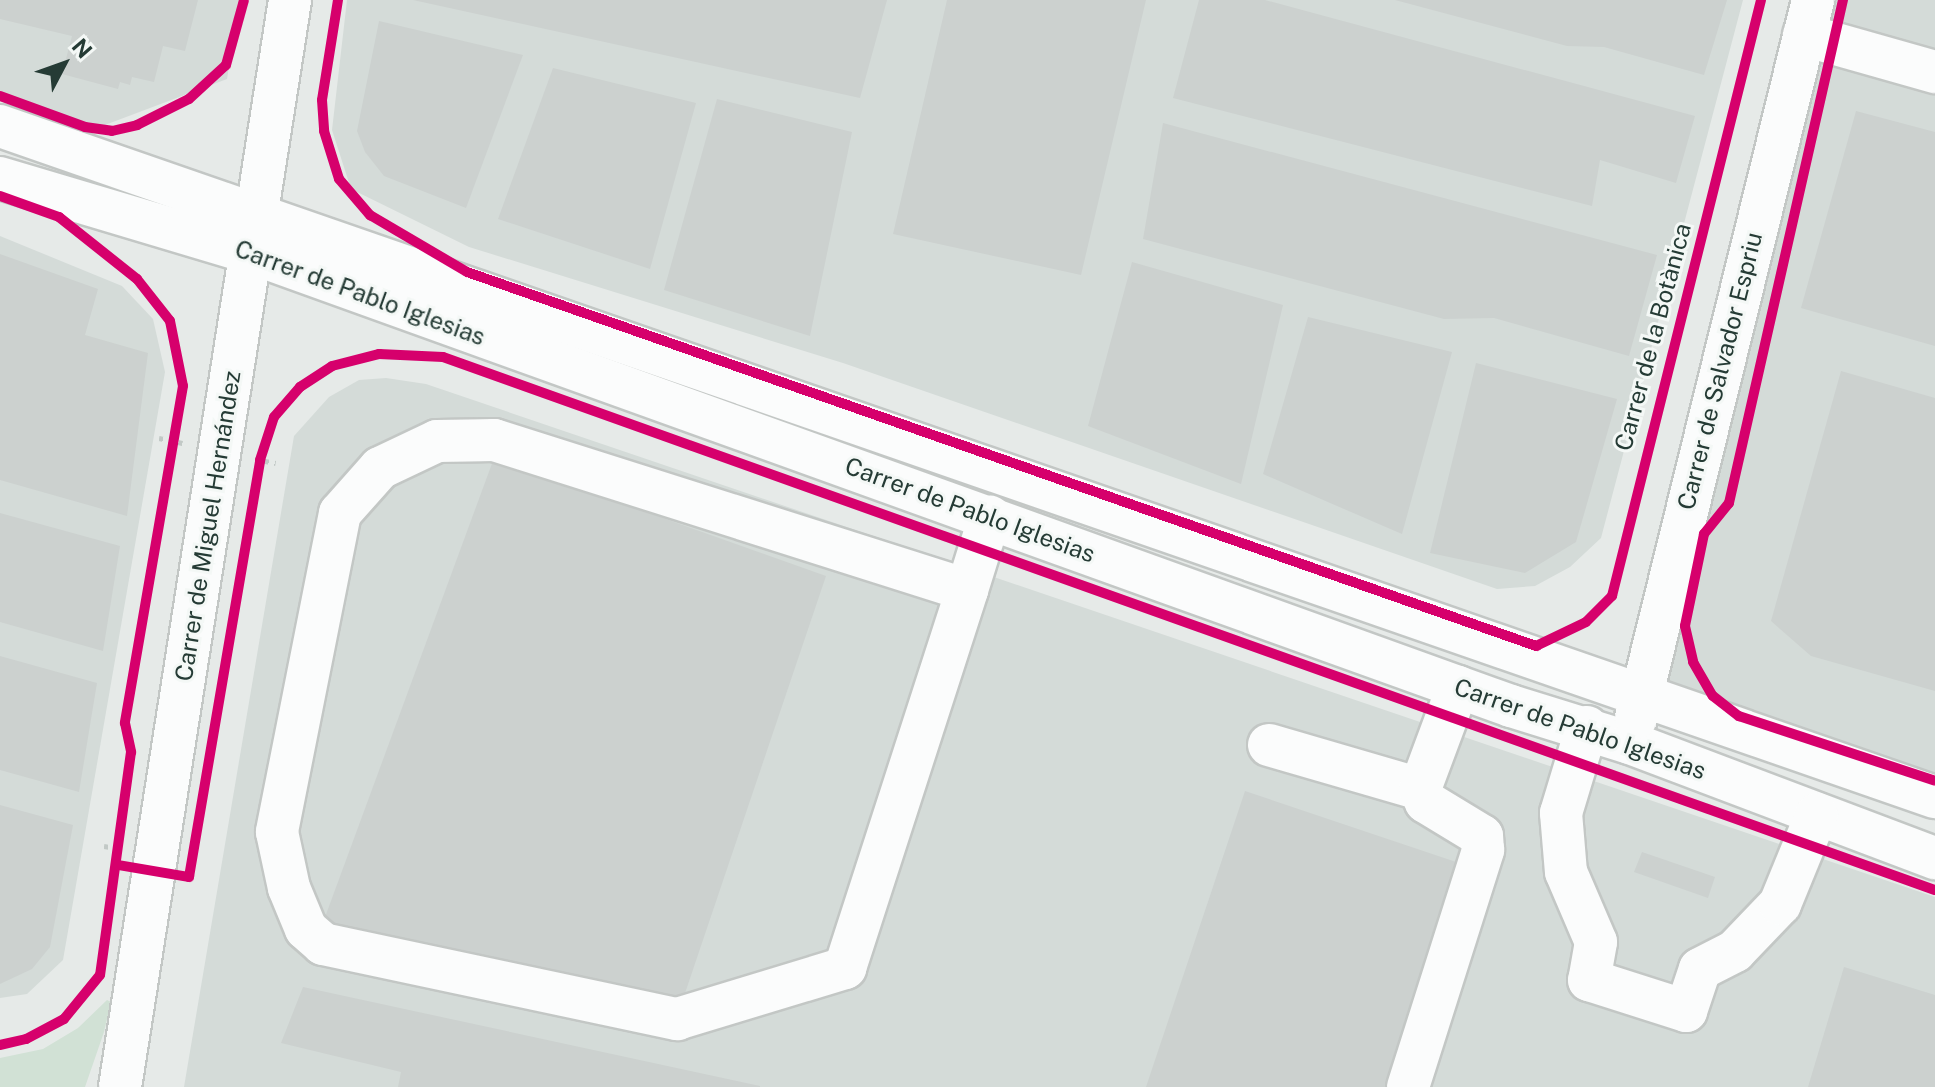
<!DOCTYPE html>
<html>
<head>
<meta charset="utf-8">
<style>
	body { margin:0 }
	#map { position:relative; width:1935px; height:1087px; overflow:hidden; background:#e6eae8; font-family:"Public Sans",sans-serif }
	div>[style] { position:absolute }
	[style*='--x'] { left:calc(var(--x)*1px); top:calc(var(--y)*1px); width:calc(var(--w)*1px); rotate:calc(var(--a)*1deg) }
	.built>* { inset:0; background:#d4dbd8 }
	.green>* { inset:0; background:#d1e1d5 }
	.building>* { inset:0; background:#ccd1cf }
	.path>* { height:5px; margin-top:-2.5px; transform-origin:0; background:repeating-linear-gradient(90deg,#c2c9c6 0 4px,transparent 0 10px) }
	.roads { filter:drop-shadow(2px 0 #c3c7c5) drop-shadow(-2px 0 #c3c7c5) drop-shadow(0 2px #c3c7c5) drop-shadow(0 -2px #c3c7c5) }
	.minor>* { height:42px; margin:-21px; padding:0 21px; transform-origin:21px; border-radius:21px; background:#fbfcfc }
	.cycleway>* { height:10px; margin:-5px; padding:0 5px; transform-origin:5px; border-radius:5px; background:#d6006c }
	span { translate:-50% -50%; white-space:nowrap; text-align:center; line-height:1.15; -webkit-text-stroke:6px #f4f8f6; paint-order:stroke }
	.street-label { font-size:24px; color:#253b35 }
	.north { position:absolute; left:24px; top:24px; width:80px; height:80px; -webkit-text-stroke:6px #f4f8f6; paint-order:stroke; rotate:49deg; font-size:22px; font-weight:700; line-height:32px; text-align:center; color:#253b35 }
	.north::after { content:''; display:block; margin:auto; width:28px; height:36px; background:#253b35; clip-path:polygon(50% 0,100% 100%,50% 72%,0 100%) }
</style>
</head>
<body>
<div id="map">
	<div class="built">
		<i style="clip-path:polygon(0 0,240px 0,227px 79px,81px 134px,0 93px)"></i>
		<i style="clip-path:polygon(347px 0,1743px 0,1601px 538px,1570px 567px,1535px 586px,1497px 589px,843px 363px,469px 247px,351px 189px,332px 130px)"></i>
		<i style="clip-path:polygon(1815px 0,1935px 0,1935px 785px,1656px 680px)"></i>
		<i style="clip-path:polygon(0 236px,122px 286px,153px 319px,165px 372px,63px 960px,27px 994px,0 998px)"></i>
		<i style="clip-path:polygon(386px 378px,426px 384px,1935px 897px,1935px 1087px,184px 1087px,294px 436px,329px 397px,359px 380px)"></i>
	</div>
	<div class="green">
		<i style="clip-path:polygon(107px 1000px,111px 1002px,104px 1032px,85px 1087px,0 1087px,0 1058px,43px 1049px,78px 1028px)"></i>
	</div>
	<div class="building">
		<i style="clip-path:polygon(0 0,198px 0,185px 51px,163px 46px,154px 82px,132px 77px,130px 85px,120px 82px,118px 89px,62px 74px,72px 36px,0 19px)"></i>
		<i style="clip-path:polygon(413px 0,887px 0,860px 98px)"></i>
		<i style="clip-path:polygon(947px 0,1146px 0,1081px 275px,893px 234px)"></i>
		<i style="clip-path:polygon(1199px 0,1265px 0,1695px 116px,1676px 183px,1600px 160px,1592px 206px,1173px 98px)"></i>
		<i style="clip-path:polygon(1395px 0,1727px 0,1704px 75px,1604px 47px,1567px 46px)"></i>
		<i style="clip-path:polygon(379px 21px,523px 55px,466px 208px,384px 176px,365px 152px,357px 131px)"></i>
		<i style="clip-path:polygon(553px 68px,696px 103px,650px 269px,498px 219px)"></i>
		<i style="clip-path:polygon(717px 99px,852px 132px,810px 336px,664px 290px)"></i>
		<i style="clip-path:polygon(1856px 111px,1935px 132px,1935px 346px,1801px 308px)"></i>
		<i style="clip-path:polygon(1163px 123px,1657px 255px,1629px 356px,1494px 318px,1444px 319px,1143px 239px)"></i>
		<i style="clip-path:polygon(0 254px,98px 289px,85px 335px,148px 353px,127px 516px,0 480px)"></i>
		<i style="clip-path:polygon(1132px 262px,1283px 305px,1241px 484px,1088px 426px)"></i>
		<i style="clip-path:polygon(1308px 317px,1452px 352px,1402px 534px,1263px 474px)"></i>
		<i style="clip-path:polygon(1476px 363px,1617px 399px,1576px 542px,1525px 573px,1430px 553px)"></i>
		<i style="clip-path:polygon(1841px 371px,1935px 398px,1935px 691px,1811px 656px,1771px 621px)"></i>
		<i style="clip-path:polygon(494px 458px,826px 576px,680px 1008px,321px 928px)"></i>
		<i style="clip-path:polygon(0 513px,120px 546px,103px 651px,0 622px)"></i>
		<i style="clip-path:polygon(0 656px,97px 683px,79px 792px,0 770px)"></i>
		<i style="clip-path:polygon(1245px 791px,1462px 864px,1387px 1087px,1146px 1087px)"></i>
		<i style="clip-path:polygon(0 805px,73px 825px,50px 947px,32px 969px,0 984px)"></i>
		<i style="clip-path:polygon(1642px 852px,1715px 877px,1708px 898px,1634px 872px)"></i>
		<i style="clip-path:polygon(1844px 967px,1935px 995px,1935px 1087px,1808px 1087px)"></i>
		<i style="clip-path:polygon(303px 987px,760px 1086px,760px 1087px,398px 1087px,401px 1072px,281px 1043px)"></i>
	</div>
	<div class="path">
		<i style="--x:159;--y:438;--w:24;--a:12"></i>
		<i style="--x:255;--y:459;--w:21;--a:11"></i>
		<i style="--x:104;--y:846;--w:11;--a:10"></i>
	</div>
	<div class="roads">
		<div class="minor">
			<i style="--x:1804;--y:35;--w:136;--a:15.8"></i>
			<i style="--x:0;--y:126;--w:2048;--a:19.13"></i>
			<i style="--x:0;--y:178;--w:263;--a:16.6"></i>
			<i style="--x:252;--y:253;--w:1338;--a:19.79"></i>
			<i style="--x:1511;--y:706;--w:125;--a:17.3"></i>
			<i style="--x:1630;--y:743;--w:326;--a:20.7"></i>
			<i style="--x:967;--y:590;--w:496;--a:-162.4"></i>
			<i style="--x:494;--y:440;--w:57;--a:179"></i>
			<i style="--x:437;--y:441;--w:63;--a:154.7"></i>
			<i style="--x:380;--y:468;--w:60;--a:131.6"></i>
			<i style="--x:340;--y:513;--w:325;--a:101.2"></i>
			<i style="--x:277;--y:832;--w:57;--a:77.9"></i>
			<i style="--x:289;--y:888;--w:44;--a:67.5"></i>
			<i style="--x:306;--y:929;--w:23;--a:41"></i>
			<i style="--x:323;--y:944;--w:362;--a:12"></i>
			<i style="--x:677;--y:1019;--w:176;--a:-16.9"></i>
			<i style="--x:845;--y:968;--w:397;--a:-72.1"></i>
			<i style="--x:967;--y:590;--w:44;--a:-72.8"></i>
			<i style="--x:980;--y:548;--w:33;--a:-72"></i>
			<i style="--x:1636;--y:718;--w:739;--a:-76.15"></i>
			<i style="--x:1587;--y:727;--w:90;--a:106.8"></i>
			<i style="--x:1561;--y:813;--w:59;--a:85.2"></i>
			<i style="--x:1566;--y:872;--w:76;--a:66.8"></i>
			<i style="--x:1596;--y:942;--w:39;--a:100"></i>
			<i style="--x:1589;--y:980;--w:102;--a:17.7"></i>
			<i style="--x:1686;--y:1011;--w:44;--a:-71.6"></i>
			<i style="--x:1700;--y:969;--w:39;--a:-27"></i>
			<i style="--x:1735;--y:951;--w:65;--a:-46.2"></i>
			<i style="--x:1780;--y:904;--w:97;--a:-67.7"></i>
			<i style="--x:1269;--y:745;--w:157;--a:16.2"></i>
			<i style="--x:120;--y:1087;--w:1100;--a:-81.11"></i>
			<i style="--x:1408;--y:1087;--w:249;--a:-72.4"></i>
			<i style="--x:1483;--y:850;--w:14;--a:-94"></i>
			<i style="--x:1482;--y:836;--w:66;--a:-148.7"></i>
			<i style="--x:1426;--y:802;--w:14;--a:-115"></i>
			<i style="--x:1420;--y:789;--w:109;--a:-69.6"></i>
		</div>
	</div>
	<div class="cycleway">
		<i style="--x:338;--y:0;--w:101;--a:99.1"></i>
		<i style="--x:322;--y:100;--w:31;--a:86"></i>
		<i style="--x:324;--y:131;--w:50;--a:72.6"></i>
		<i style="--x:339;--y:179;--w:48;--a:49.3"></i>
		<i style="--x:370;--y:215;--w:113;--a:30.4"></i>
		<i style="--x:467;--y:272;--w:1133;--a:19.28"></i>
		<i style="--x:1536;--y:646;--w:55;--a:-25.6"></i>
		<i style="--x:1586;--y:622;--w:37;--a:-45"></i>
		<i style="--x:1612;--y:596;--w:614;--a:-75.96"></i>
		<i style="--x:1843;--y:0;--w:516;--a:102.77"></i>
		<i style="--x:1729;--y:503;--w:40;--a:129"></i>
		<i style="--x:1704;--y:534;--w:94;--a:101.7"></i>
		<i style="--x:1685;--y:626;--w:37;--a:77"></i>
		<i style="--x:1693;--y:662;--w:39;--a:60"></i>
		<i style="--x:1713;--y:696;--w:33;--a:38"></i>
		<i style="--x:1739;--y:716;--w:206;--a:18.3"></i>
		<i style="--x:0;--y:96;--w:90;--a:20"></i>
		<i style="--x:85;--y:127;--w:27;--a:8"></i>
		<i style="--x:112;--y:131;--w:26;--a:-13"></i>
		<i style="--x:137;--y:125;--w:58;--a:-26.6"></i>
		<i style="--x:189;--y:99;--w:50;--a:-42.6"></i>
		<i style="--x:226;--y:65;--w:67;--a:-74.5"></i>
		<i style="--x:0;--y:196;--w:63;--a:19.6"></i>
		<i style="--x:59;--y:217;--w:100;--a:38.5"></i>
		<i style="--x:137;--y:279;--w:53;--a:51.8"></i>
		<i style="--x:170;--y:321;--w:66;--a:78.7"></i>
		<i style="--x:183;--y:386;--w:342;--a:99.8"></i>
		<i style="--x:125;--y:723;--w:30;--a:78"></i>
		<i style="--x:131;--y:752;--w:225;--a:97.9"></i>
		<i style="--x:100;--y:975;--w:57;--a:129.3"></i>
		<i style="--x:64;--y:1019;--w:43;--a:152.2"></i>
		<i style="--x:26;--y:1039;--w:27;--a:167"></i>
		<i style="--x:118;--y:865;--w:72;--a:9.6"></i>
		<i style="--x:189;--y:877;--w:423;--a:-80.3"></i>
		<i style="--x:260;--y:460;--w:45;--a:-72"></i>
		<i style="--x:274;--y:417;--w:40;--a:-49"></i>
		<i style="--x:300;--y:387;--w:38;--a:-33"></i>
		<i style="--x:332;--y:366;--w:49;--a:-14.3"></i>
		<i style="--x:379;--y:354;--w:64;--a:2.7"></i>
		<i style="--x:443;--y:357;--w:1584;--a:19.66"></i>
	</div>
	<div class="street-label">
		<span style="left:360px;top:293px;rotate:20deg">Carrer de Pablo Iglesias</span>
		<span style="left:1653px;top:337px;rotate:-75deg">Carrer de la Botànica</span>
		<span style="left:1720px;top:371px;rotate:-76deg">Carrer de Salvador Espriu</span>
		<span style="left:970px;top:510px;rotate:20deg">Carrer de Pablo Iglesias</span>
		<span style="left:208px;top:526px;rotate:-81deg">Carrer de Miguel Hernández</span>
		<span style="left:1580px;top:729px;rotate:19deg">Carrer de Pablo Iglesias</span>
	</div>
	<div class="north">N</div>
</div>
</body>
</html>
